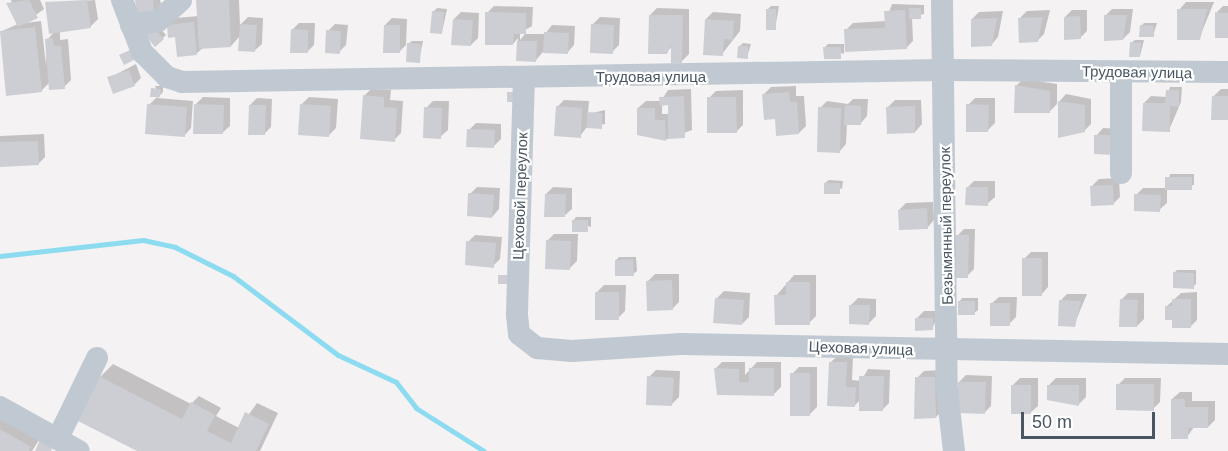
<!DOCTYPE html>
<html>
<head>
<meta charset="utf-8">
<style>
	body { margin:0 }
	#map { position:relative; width:1228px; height:451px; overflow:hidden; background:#f4f2f2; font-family:Arial,sans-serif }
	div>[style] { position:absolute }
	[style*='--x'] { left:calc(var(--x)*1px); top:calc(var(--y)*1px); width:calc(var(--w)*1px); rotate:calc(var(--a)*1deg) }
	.shadow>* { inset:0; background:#0003 }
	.stream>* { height:5px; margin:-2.5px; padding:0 2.5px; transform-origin:2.5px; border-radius:2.5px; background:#8cdbf0 }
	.building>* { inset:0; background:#ccced4 }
	.minor>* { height:22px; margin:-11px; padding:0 11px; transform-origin:11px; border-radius:11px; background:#c0c9d2 }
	span { translate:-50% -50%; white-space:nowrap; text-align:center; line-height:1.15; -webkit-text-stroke:4.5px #fff; paint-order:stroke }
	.street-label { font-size:15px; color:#495561 }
	.scale { position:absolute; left:1021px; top:412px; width:134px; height:27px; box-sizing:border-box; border:3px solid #495561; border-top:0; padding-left:8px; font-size:18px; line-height:21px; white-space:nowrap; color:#495561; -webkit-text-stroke:4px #fff; paint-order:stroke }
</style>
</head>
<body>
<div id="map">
	<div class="shadow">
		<i style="clip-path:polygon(11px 0,40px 0,44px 9px,25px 23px,41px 21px,46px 65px,47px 40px,55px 31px,46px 3px,95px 0,98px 19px,91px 26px,60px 31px,60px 40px,68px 39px,71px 80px,64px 87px,50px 82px,41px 91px,0 32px,18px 24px)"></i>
		<i style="clip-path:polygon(137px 0,160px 0,161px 4px,154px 11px)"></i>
		<i style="clip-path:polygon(198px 0,239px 0,240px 25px,248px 17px,263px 18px,262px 44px,254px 51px,240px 36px,231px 46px,203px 48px,197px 53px,168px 26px,175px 18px,199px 16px)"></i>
		<i style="clip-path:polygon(1186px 2px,1214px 2px,1199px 39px,1179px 10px)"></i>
		<i style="clip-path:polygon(892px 4px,924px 5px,924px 14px,912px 17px,913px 41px,906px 48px,846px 30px,853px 23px,886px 21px)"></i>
		<i style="clip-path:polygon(494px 6px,533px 7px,532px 26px,520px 33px,520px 40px,525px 34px,545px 34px,552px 25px,575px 26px,574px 45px,567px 53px,543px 52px,536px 60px,518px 60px,518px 38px,513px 44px,487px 13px)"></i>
		<i style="clip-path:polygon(771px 6px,779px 6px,775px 29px,767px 10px)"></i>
		<i style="clip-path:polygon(1223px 6px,1228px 6px,1228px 37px,1216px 13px)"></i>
		<i style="clip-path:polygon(437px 8px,447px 9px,442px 32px,434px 11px)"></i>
		<i style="clip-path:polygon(657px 8px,689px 9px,689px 54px,682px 61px,673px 46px,666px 52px,650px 15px)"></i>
		<i style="clip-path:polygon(1112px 9px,1133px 9px,1130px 32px,1123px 39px,1105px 16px)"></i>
		<i style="clip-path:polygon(1050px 10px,1044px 34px,1037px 41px,1020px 18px,1027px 11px)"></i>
		<i style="clip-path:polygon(1072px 10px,1087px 10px,1087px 31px,1080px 38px,1065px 17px)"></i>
		<i style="clip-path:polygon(1003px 11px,998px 37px,991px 45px,972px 19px,979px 12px)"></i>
		<i style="clip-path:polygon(461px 12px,479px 13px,478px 38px,471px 45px,454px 19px)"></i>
		<i style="clip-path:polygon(713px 12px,741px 14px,740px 31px,722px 54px,706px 19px)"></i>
		<i style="clip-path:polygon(600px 17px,620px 18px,619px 45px,612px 52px,593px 24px)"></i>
		<i style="clip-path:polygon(392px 18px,407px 19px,406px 45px,399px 52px,385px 25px)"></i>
		<i style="clip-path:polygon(299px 23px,315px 23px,314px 45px,307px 52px,292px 30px)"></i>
		<i style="clip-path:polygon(1144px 23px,1157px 23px,1153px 36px,1141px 26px)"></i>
		<i style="clip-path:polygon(335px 24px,348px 25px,346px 45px,339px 52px,328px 31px)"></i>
		<i style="clip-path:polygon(158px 26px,166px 35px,155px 45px)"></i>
		<i style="clip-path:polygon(1135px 40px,1144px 40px,1140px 56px,1131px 43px)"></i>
		<i style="clip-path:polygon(412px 41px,423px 41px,419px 61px,408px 44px)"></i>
		<i style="clip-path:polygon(743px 43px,751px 44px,747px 57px,739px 47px)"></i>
		<i style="clip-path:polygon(828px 44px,844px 44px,844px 54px,825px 47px)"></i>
		<i style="clip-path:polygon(136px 64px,141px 78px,134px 85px,109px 78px)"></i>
		<i style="clip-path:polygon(1023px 79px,1057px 84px,1057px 104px,1066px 94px,1091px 99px,1091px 124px,1084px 131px,1059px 102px,1049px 112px,1016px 86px)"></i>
		<i style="clip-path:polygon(155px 86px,163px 86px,163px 92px,157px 98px,193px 101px,191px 128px,184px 136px,149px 105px,159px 95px)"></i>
		<i style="clip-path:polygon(796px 86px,796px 96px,804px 96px,806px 126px,799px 133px,776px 117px,764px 94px,771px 87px)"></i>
		<i style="clip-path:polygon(1170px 87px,1182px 87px,1181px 102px,1169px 130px,1144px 103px,1151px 96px,1167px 97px)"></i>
		<i style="clip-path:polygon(371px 89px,391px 90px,390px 100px,403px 101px,401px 133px,394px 140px,364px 96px)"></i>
		<i style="clip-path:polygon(evenodd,691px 89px,692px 130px,665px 140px,638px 108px,646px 101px,661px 101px,668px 90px,691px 89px,662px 104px,669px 104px,669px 114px,662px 114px,662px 104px)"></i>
		<i style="clip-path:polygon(1221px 89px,1228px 89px,1228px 119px,1214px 96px)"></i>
		<i style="clip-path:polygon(743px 90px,743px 125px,736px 132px,709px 98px,716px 91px)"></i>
		<i style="clip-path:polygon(203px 97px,230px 98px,230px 126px,222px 133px,196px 104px)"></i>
		<i style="clip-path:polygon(309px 97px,338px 99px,336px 128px,329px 135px,302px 104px)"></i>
		<i style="clip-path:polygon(257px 98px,272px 99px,271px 127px,264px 134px,250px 105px)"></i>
		<i style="clip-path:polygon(975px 98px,995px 98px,995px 123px,988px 130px,968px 105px)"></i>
		<i style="clip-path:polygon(853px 99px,868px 99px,867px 116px,860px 124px,847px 123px,846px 144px,839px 152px,820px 108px,827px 101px,848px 104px)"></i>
		<i style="clip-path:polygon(564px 100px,589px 101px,588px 114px,605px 110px,605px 124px,587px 127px,580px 136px,557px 107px)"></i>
		<i style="clip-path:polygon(895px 100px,921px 100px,922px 124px,915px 132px,888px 107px)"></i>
		<i style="clip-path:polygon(433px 101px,449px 101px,448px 130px,440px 137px,426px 108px)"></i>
		<i style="clip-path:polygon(476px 123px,501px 124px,501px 139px,494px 146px,469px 130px)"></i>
		<i style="clip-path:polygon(1103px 128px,1120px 129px,1119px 146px,1096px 136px)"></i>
		<i style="clip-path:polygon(44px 134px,45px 157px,38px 164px,0 165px,0 136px)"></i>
		<i style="clip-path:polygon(1170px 174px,1194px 174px,1194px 185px,1167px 188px,1167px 203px,1159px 210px,1136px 195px,1143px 188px,1167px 188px)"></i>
		<i style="clip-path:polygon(1119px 178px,1120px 197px,1113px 204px,1092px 186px,1099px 179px)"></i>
		<i style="clip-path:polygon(829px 180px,843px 181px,842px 189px,825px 183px)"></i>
		<i style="clip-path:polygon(974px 181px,995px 181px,995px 197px,987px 204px,967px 188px)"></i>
		<i style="clip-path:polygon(477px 187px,500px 188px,499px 209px,492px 217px,470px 194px)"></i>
		<i style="clip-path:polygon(553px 187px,572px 188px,572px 209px,564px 216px,546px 194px)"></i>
		<i style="clip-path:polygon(933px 202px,934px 220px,927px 228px,899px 210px,906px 203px)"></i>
		<i style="clip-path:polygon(576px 217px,591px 217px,591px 227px,573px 221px)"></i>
		<i style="clip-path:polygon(964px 229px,975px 229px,974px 269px,967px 276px,957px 236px)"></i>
		<i style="clip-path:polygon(554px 234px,578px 234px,577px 261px,570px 268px,547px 241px)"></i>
		<i style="clip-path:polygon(475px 235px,502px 237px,500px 259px,493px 266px,468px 242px)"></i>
		<i style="clip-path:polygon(1031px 252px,1048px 252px,1048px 287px,1041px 295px,1024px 259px)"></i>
		<i style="clip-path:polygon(619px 257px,636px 257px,637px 271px,633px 274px,616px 260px)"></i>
		<i style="clip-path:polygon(1177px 270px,1196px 270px,1196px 284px,1193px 287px,1174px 273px)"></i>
		<i style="clip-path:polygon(655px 274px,679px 274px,679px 302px,672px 309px,647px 282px)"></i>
		<i style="clip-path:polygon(794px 275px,816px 275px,816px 316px,809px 323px,776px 296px)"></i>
		<i style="clip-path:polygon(604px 285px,626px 285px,625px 311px,618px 318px,597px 292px)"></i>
		<i style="clip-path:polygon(724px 291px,750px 293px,749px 317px,742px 324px,717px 298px)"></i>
		<i style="clip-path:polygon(1197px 292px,1197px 320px,1190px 327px,1174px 319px,1166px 307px,1181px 293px)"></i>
		<i style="clip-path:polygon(1128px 293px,1144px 293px,1144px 319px,1137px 326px,1121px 300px)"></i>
		<i style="clip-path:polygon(1067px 294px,1087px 294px,1074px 325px,1060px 301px)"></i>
		<i style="clip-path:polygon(999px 297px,1017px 297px,1016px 317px,1009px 324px,991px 304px)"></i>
		<i style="clip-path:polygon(858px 298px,876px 299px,876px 316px,869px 323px,851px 305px)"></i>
		<i style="clip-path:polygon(962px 298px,978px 298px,978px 310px,974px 313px,959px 302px)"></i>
		<i style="clip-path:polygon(924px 311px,940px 311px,932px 329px,917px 318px)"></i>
		<i style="clip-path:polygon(837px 356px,853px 356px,852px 380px,861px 381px,868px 369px,890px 370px,889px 403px,882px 410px,860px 400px,854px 406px,830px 363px)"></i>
		<i style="clip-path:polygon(722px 362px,745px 362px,745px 375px,757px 362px,781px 362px,781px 387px,774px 394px,718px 394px,715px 369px)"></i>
		<i style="clip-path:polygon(113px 364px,191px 404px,199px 396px,221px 408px,216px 416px,239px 428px,257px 403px,278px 413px,260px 451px,141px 451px,100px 377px)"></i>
		<i style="clip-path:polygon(799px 367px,817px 367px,817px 407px,810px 414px,792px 374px)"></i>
		<i style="clip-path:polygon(656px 370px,680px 371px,679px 397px,672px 404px,649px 377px)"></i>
		<i style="clip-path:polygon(941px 370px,943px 410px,936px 417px,917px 378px,924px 371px)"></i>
		<i style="clip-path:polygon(966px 375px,992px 376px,991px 406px,984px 413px,959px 382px)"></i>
		<i style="clip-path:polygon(1020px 378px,1038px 378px,1038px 406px,1030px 413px,1013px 385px)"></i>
		<i style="clip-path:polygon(1056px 378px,1086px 378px,1086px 397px,1079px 404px,1049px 385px)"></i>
		<i style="clip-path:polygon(1125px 378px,1161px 378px,1160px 402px,1153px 409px,1118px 385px)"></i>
		<i style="clip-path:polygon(1180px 392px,1192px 392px,1192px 401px,1215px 401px,1215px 420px,1208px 427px,1194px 427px,1187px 437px,1172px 399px)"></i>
		<i style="clip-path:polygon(0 413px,41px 437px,32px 451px,0 451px)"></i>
	</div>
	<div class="stream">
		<i style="--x:0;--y:256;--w:144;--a:-6.4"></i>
		<i style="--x:143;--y:240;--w:33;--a:12"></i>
		<i style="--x:175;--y:247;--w:65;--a:26.6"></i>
		<i style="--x:233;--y:276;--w:131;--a:37"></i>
		<i style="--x:338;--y:355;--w:64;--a:25"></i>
		<i style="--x:396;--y:382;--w:33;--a:52"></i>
		<i style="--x:416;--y:408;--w:80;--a:32.3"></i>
	</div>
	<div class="building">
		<i style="clip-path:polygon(29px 0,38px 18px,18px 27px,6px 3px)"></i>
		<i style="clip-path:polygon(87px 0,91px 28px,49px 34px,45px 2px)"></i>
		<i style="clip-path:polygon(135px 0,153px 0,154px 12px,137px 15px)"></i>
		<i style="clip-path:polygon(196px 0,229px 0,231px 47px,199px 49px)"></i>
		<i style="clip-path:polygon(909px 8px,921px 8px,921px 19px,909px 19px)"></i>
		<i style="clip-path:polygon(766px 9px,776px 9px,776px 30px,766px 30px)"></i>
		<i style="clip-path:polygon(1177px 9px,1207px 9px,1200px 40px,1177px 40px)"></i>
		<i style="clip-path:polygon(905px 10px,907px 49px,845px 52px,844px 29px,885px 28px,884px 11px)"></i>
		<i style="clip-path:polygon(432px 11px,444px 12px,442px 34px,430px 33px)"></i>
		<i style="clip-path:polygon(485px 12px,526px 13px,526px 34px,514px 34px,513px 45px,485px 45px)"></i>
		<i style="clip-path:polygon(1215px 12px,1228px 13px,1228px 38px,1215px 38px)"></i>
		<i style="clip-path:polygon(649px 15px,683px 15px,682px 63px,671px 63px,671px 45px,667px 54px,648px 54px)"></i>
		<i style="clip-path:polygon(1104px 15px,1127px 15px,1123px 40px,1104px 41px)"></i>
		<i style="clip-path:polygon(1080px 16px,1081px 39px,1064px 40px,1064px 17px)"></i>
		<i style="clip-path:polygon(1043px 17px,1038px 42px,1019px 43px,1018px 18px)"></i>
		<i style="clip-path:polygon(997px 18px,992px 46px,971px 47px,971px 19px)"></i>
		<i style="clip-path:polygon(453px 19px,473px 20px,471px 46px,451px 45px)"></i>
		<i style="clip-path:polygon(705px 19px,734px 21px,733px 40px,724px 39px,723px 56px,703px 55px)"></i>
		<i style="clip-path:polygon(194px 22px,197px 55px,177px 57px,175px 37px,168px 38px,167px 25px)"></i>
		<i style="clip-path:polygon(240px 24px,257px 25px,255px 52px,238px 51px)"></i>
		<i style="clip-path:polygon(591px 24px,614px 25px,613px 54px,590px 53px)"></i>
		<i style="clip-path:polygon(384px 25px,400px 25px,400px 53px,383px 53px)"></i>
		<i style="clip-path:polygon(1140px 25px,1154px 26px,1154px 37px,1139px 37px)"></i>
		<i style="clip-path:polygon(35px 27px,42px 92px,6px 96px,0 31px)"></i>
		<i style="clip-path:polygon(154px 28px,164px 39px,155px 47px,145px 35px)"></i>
		<i style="clip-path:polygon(291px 29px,308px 30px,308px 53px,290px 53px)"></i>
		<i style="clip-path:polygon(326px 30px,341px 31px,340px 54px,325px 53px)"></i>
		<i style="clip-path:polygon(544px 32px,569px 33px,568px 54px,543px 53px)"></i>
		<i style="clip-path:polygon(53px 38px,54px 46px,61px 46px,65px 89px,49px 90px,45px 39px)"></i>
		<i style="clip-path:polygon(517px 41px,537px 41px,536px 62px,516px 61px)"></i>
		<i style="clip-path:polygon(1130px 42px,1141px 43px,1140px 57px,1129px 57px)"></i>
		<i style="clip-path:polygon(407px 43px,421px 44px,420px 63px,406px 62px)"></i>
		<i style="clip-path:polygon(738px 46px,748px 46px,748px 59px,737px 58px)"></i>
		<i style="clip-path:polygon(823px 47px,841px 47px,841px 59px,824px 59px)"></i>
		<i style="clip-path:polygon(130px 50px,134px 60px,124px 65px,119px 55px)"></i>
		<i style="clip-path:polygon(129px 70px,135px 86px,113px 94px,107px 77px)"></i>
		<i style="clip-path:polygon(1015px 85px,1050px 91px,1050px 113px,1014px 113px)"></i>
		<i style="clip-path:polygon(151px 88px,161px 89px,160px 97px,150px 97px)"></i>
		<i style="clip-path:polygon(1166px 90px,1179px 90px,1179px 107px,1170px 106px,1170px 132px,1142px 131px,1143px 103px,1165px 103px)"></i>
		<i style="clip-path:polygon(507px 92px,515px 92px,516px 102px,507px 102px)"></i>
		<i style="clip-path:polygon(789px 92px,790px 102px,797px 102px,799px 134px,776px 136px,775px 119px,764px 120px,762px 94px)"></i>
		<i style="clip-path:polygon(363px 95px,384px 97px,384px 107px,397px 108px,395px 142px,360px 139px)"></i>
		<i style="clip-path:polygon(684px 96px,685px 138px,668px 139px,668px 105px,660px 106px,659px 97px)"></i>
		<i style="clip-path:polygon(1212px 96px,1228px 96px,1228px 120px,1211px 120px)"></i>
		<i style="clip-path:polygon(707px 97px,736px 97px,737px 133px,707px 133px)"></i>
		<i style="clip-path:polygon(1058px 101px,1085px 105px,1085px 132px,1058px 138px)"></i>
		<i style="clip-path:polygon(147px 104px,187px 107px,185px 137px,145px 134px)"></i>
		<i style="clip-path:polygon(194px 104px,224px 105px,223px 134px,193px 134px)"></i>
		<i style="clip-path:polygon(300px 104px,331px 106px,329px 137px,298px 135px)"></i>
		<i style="clip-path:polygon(966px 104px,989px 105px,988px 132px,966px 132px)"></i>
		<i style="clip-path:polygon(249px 105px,266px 105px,265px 135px,248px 135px)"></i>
		<i style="clip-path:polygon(845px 105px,861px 106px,861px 125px,844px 125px)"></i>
		<i style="clip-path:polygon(556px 106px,582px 108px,581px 138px,554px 136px)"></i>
		<i style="clip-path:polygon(915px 106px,915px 133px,887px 134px,886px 107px)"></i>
		<i style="clip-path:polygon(424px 107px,442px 108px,441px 139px,423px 138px)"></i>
		<i style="clip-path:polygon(818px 107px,841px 108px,840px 153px,817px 152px)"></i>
		<i style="clip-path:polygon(637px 108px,655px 108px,655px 120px,665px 120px,666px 141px,637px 135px)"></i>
		<i style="clip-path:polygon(587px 112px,602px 113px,602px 129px,587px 128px)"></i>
		<i style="clip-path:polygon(467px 129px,495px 130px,494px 148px,466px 147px)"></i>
		<i style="clip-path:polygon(1094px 135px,1113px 135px,1113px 155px,1094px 154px)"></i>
		<i style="clip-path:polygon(38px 141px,39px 165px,0 167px,0 142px)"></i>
		<i style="clip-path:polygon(1165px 177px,1192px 177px,1192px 190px,1165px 190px)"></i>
		<i style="clip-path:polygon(824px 183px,840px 183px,840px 194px,824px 194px)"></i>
		<i style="clip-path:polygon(1113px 185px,1114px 205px,1091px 206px,1090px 186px)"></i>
		<i style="clip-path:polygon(966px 187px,988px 187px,988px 206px,965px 205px)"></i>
		<i style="clip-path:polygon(468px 193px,494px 195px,492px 218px,467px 216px)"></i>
		<i style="clip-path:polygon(545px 194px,566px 194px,565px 217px,544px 217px)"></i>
		<i style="clip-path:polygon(1134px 194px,1161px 195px,1160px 212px,1134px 211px)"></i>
		<i style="clip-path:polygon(927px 208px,928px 229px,899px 230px,898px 210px)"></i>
		<i style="clip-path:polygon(572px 220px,588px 220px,588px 232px,572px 232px)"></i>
		<i style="clip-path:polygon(956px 235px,969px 235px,968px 278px,955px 278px)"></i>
		<i style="clip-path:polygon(546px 240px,571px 241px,570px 270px,545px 269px)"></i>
		<i style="clip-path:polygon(466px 241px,496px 243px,494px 268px,465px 265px)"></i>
		<i style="clip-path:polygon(1022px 258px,1042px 258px,1042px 296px,1022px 296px)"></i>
		<i style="clip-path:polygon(633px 259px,634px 276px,615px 276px,615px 260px)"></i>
		<i style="clip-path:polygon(1173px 272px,1194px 273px,1194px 289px,1173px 288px)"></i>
		<i style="clip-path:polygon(498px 275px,508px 275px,508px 284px,498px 284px)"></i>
		<i style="clip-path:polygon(672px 280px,673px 310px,647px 311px,646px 281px)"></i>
		<i style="clip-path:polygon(786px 282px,810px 282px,810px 325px,775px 325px,774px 295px,786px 295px)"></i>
		<i style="clip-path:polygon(595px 292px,619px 292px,619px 320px,595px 320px)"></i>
		<i style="clip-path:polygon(715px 298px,744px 300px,742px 325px,713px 323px)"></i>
		<i style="clip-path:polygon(1120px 299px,1138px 300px,1137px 327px,1119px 327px)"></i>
		<i style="clip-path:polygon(1172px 299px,1191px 299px,1191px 328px,1172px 328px,1172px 320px,1165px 320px,1165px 306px,1172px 306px)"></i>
		<i style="clip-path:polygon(1059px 300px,1081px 301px,1075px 327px,1058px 326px)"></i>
		<i style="clip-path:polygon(958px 301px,975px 301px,975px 315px,958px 315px)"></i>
		<i style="clip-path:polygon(990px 303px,1010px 303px,1010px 326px,990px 326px)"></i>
		<i style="clip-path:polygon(849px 305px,870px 305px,869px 325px,849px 324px)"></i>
		<i style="clip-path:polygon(915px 318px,933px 318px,933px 330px,915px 331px)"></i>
		<i style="clip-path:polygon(829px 362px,847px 362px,846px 387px,856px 387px,855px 407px,827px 406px)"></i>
		<i style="clip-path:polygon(714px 368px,739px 369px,739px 382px,749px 382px,749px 368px,774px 368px,774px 396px,717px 395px)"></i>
		<i style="clip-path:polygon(790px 373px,810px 373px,810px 416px,790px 416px)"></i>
		<i style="clip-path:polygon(99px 376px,182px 419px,191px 402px,215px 415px,207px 431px,231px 443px,245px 412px,269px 424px,256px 451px,137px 451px,76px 420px)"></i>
		<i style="clip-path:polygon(647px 376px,674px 378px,672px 406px,646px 405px)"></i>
		<i style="clip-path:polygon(859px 376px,884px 376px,883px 411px,859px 411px)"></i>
		<i style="clip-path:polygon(915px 377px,935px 377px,936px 418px,914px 419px)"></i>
		<i style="clip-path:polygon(958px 382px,986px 382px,985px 414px,957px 413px)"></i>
		<i style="clip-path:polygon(1116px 384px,1154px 384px,1154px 411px,1116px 410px)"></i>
		<i style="clip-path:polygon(1011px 385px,1031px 385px,1031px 414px,1011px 414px)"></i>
		<i style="clip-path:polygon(1047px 385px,1079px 385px,1079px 406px,1047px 400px)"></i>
		<i style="clip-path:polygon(1171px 399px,1185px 399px,1185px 407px,1208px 407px,1208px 428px,1188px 428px,1188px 439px,1171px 439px)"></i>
		<i style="clip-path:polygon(0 429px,31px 447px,29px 451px,0 451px)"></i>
		<i style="clip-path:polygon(41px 438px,55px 444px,51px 451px,35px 451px)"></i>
	</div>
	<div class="minor">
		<i style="--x:122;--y:0;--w:56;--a:69"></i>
		<i style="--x:142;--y:52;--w:35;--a:45"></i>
		<i style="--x:167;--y:77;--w:16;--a:18"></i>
		<i style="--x:182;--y:82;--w:762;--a:-0.9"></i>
		<i style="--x:944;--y:70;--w:284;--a:0.4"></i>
		<i style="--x:942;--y:0;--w:389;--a:89.3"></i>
		<i style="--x:947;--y:389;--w:62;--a:83.6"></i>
		<i style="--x:131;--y:25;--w:27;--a:-8"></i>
		<i style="--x:158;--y:21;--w:31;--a:-42"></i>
		<i style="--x:524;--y:77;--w:238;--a:91.7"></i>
		<i style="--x:517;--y:315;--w:19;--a:84"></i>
		<i style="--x:519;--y:334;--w:23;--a:38"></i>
		<i style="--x:537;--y:348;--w:35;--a:5"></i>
		<i style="--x:572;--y:351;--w:109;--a:-3.7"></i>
		<i style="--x:681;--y:344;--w:547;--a:1.05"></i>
		<i style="--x:1121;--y:173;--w:99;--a:-90"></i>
		<i style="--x:0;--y:407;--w:90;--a:29.1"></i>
		<i style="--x:58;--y:438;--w:89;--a:-64"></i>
	</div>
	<div class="street-label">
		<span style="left:1137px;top:72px;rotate:1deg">Трудовая улица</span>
		<span style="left:651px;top:77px">Трудовая улица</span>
		<span style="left:520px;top:196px;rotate:-88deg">Цеховой переулок</span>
		<span style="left:946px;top:226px;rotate:-91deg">Безымянный переулок</span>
		<span style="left:861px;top:348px;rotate:2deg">Цеховая улица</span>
	</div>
	<div class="scale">50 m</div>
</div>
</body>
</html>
